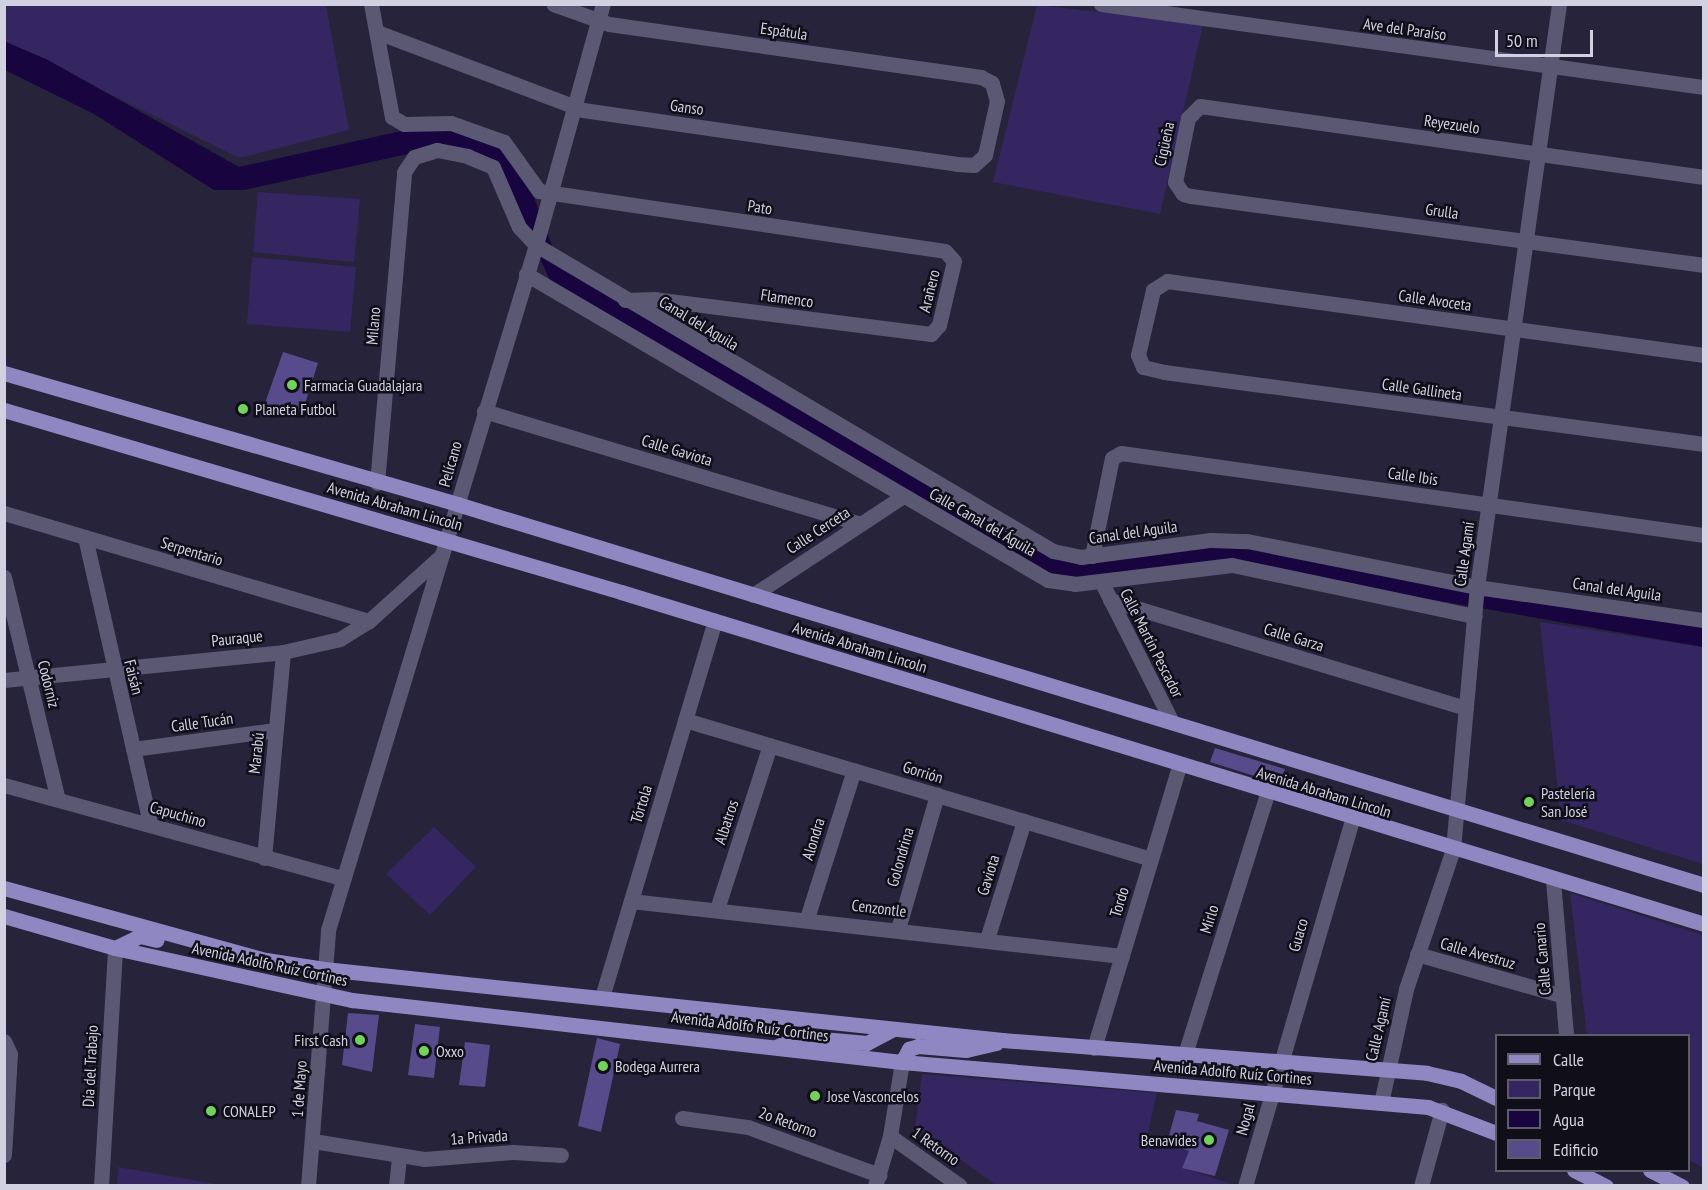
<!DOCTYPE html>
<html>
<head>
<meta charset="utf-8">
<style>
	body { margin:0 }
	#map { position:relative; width:1708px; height:1190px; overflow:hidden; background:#26233b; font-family:"PT Sans Narrow",sans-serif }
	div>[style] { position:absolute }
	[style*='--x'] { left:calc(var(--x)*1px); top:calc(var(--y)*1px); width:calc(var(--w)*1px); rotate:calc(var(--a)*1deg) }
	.green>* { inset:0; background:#342761 }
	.water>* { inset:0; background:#18043f }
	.building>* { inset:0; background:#574b8b }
	.minor>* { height:15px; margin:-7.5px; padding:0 7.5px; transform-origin:7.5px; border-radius:7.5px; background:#5b5874 }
	.major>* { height:15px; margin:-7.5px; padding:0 7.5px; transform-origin:7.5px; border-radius:7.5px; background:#8f87c2 }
	.dots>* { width:16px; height:16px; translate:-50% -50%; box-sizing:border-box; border:3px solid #0f0e19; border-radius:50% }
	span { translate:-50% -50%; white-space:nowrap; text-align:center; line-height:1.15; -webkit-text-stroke:5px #0f0e19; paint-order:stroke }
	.street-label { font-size:16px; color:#d2d1e1 }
	.poi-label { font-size:16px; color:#d2d1e1 }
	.left { translate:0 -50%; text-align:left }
	.right { translate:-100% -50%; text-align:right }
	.frame { position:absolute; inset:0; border:6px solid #d2d1e1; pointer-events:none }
	.legend { position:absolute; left:1495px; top:1034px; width:195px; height:138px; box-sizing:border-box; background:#0f0e19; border:2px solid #5d5c69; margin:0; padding:8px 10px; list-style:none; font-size:18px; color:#d2d1e1 }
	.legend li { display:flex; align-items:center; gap:12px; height:30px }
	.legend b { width:30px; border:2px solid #5d5c69 }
	.scale { position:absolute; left:1495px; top:30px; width:98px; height:27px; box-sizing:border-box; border:3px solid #d2d1e1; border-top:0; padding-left:8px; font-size:18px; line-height:21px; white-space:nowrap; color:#d2d1e1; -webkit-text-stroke:4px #0f0e19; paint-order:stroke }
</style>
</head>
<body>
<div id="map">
	<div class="green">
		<i style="clip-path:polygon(4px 5px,326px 5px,349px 130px,239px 158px,5px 42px)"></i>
		<i style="clip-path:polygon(1037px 5px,1203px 24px,1160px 214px,993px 182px)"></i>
		<i style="clip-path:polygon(258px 192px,360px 199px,354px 262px,253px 252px)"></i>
		<i style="clip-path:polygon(252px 257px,356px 267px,350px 332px,247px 324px)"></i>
		<i style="clip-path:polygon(1540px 622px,1703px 647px,1703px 864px,1561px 820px)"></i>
		<i style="clip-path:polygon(434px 827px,476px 867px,430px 915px,386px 874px)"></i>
		<i style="clip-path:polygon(1570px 893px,1703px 935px,1703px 1168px,1689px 1160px,1688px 1036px,1587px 1035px)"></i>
		<i style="clip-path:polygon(922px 1074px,1157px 1093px,1147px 1136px,1189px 1151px,1183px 1168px,1237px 1186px,996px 1185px,915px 1127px)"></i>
		<i style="clip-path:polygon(118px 1167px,221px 1185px,117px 1185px)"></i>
	</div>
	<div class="water">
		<i style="clip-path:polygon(4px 41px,48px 60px,239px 167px,442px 122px,519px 157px,560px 267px,1067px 555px,1211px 540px,1703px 620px,1703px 647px,1245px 567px,1059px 584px,550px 280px,497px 166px,444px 146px,244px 190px,214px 190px,94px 114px,5px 70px)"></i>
	</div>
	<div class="building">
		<i style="clip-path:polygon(283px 352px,318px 363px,304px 407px,289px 416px,264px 406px)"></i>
		<i style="clip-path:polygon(1215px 748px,1285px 769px,1280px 784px,1210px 762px)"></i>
		<i style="clip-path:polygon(348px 1013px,379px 1015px,372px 1072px,342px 1065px)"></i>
		<i style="clip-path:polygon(415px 1024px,440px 1027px,434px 1078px,408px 1075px)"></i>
		<i style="clip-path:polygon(597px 1038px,620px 1044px,601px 1132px,578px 1126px)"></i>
		<i style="clip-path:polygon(465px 1042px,490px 1045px,485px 1087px,459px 1085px)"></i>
		<i style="clip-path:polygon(1176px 1110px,1199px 1114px,1197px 1121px,1229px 1130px,1215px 1176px,1182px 1168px,1189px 1151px,1167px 1143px)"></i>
	</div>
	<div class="minor">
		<i style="--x:371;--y:4;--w:115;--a:79.5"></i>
		<i style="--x:392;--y:117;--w:14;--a:30"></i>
		<i style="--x:404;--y:124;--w:47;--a:-1.2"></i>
		<i style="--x:451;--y:123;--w:56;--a:19.7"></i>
		<i style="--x:504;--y:142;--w:60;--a:54.5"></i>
		<i style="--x:539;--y:191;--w:410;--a:8.4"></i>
		<i style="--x:945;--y:251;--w:13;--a:48"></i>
		<i style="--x:954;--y:261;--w:66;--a:103.2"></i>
		<i style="--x:939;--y:325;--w:12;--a:132"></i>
		<i style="--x:931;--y:334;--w:278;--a:-172.8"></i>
		<i style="--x:655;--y:299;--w:30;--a:178"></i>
		<i style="--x:1101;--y:4;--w:609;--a:7.84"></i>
		<i style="--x:377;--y:32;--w:220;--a:20.7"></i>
		<i style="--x:583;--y:110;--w:378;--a:8.2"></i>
		<i style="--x:957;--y:164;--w:17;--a:3"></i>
		<i style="--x:974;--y:165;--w:15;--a:-42"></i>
		<i style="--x:985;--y:155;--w:55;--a:-77.5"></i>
		<i style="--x:997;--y:101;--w:19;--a:-106"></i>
		<i style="--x:992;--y:83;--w:13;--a:-151"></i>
		<i style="--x:981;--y:77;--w:376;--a:-171.9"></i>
		<i style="--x:609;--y:24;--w:59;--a:-160.3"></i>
		<i style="--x:1704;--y:177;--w:509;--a:-171.98"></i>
		<i style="--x:1200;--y:106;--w:17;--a:135"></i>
		<i style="--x:1188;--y:118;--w:65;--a:101.5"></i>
		<i style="--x:1175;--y:182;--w:14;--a:56"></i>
		<i style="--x:1183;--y:194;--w:8;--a:14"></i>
		<i style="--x:1191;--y:196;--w:518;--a:7.66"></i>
		<i style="--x:526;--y:274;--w:605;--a:30.38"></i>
		<i style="--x:1048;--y:580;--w:27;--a:8"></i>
		<i style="--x:1075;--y:584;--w:158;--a:-6.9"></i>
		<i style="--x:1232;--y:565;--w:248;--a:11.9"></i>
		<i style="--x:1704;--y:355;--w:542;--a:-172.15"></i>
		<i style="--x:1167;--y:281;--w:17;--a:147"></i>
		<i style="--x:1153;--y:290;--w:67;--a:103"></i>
		<i style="--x:1138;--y:355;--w:13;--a:67"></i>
		<i style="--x:1143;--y:367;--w:22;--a:13"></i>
		<i style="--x:1164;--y:372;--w:545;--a:7.59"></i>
		<i style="--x:484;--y:411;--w:393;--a:16.7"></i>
		<i style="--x:377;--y:483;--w:312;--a:-85"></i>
		<i style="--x:404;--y:172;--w:18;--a:-56"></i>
		<i style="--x:414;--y:157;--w:24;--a:-17"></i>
		<i style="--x:437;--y:150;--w:31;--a:11"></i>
		<i style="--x:467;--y:156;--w:28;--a:23"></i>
		<i style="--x:493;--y:167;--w:65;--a:66.6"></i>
		<i style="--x:519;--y:227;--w:25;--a:47"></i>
		<i style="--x:536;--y:245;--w:601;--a:30.62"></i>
		<i style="--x:1053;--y:551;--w:29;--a:12"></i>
		<i style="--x:1081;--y:557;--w:131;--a:-7.5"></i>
		<i style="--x:1211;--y:540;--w:36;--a:2"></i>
		<i style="--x:1247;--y:541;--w:235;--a:11.3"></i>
		<i style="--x:1477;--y:587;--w:229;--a:8.3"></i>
		<i style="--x:4;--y:513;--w:381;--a:16.5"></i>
		<i style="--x:85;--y:537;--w:294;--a:77.2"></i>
		<i style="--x:1092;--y:556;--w:100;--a:-78.5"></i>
		<i style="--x:1112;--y:458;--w:10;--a:-29"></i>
		<i style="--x:1121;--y:453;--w:589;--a:8.01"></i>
		<i style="--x:4;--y:577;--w:229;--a:76.4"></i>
		<i style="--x:1101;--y:581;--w:158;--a:63.3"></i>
		<i style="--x:753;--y:595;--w:180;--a:-33.4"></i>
		<i style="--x:1110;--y:600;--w:372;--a:16.9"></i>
		<i style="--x:4;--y:680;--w:280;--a:-5.7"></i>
		<i style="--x:283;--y:652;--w:58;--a:-12.8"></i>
		<i style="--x:340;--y:639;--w:34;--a:-32"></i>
		<i style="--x:369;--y:621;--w:98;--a:-42.1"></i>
		<i style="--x:685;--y:720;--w:486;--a:16.6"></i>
		<i style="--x:133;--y:749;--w:144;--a:-7.6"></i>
		<i style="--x:4;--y:785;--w:351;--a:15.4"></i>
		<i style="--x:264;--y:858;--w:207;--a:-84.7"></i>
		<i style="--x:1553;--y:880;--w:157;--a:85.2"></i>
		<i style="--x:631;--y:901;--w:494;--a:6.4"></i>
		<i style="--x:717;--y:909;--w:172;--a:-72.1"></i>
		<i style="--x:807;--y:918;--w:155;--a:-72.4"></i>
		<i style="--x:898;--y:929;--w:140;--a:-73.8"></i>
		<i style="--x:987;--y:939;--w:124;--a:-72.6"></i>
		<i style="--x:1417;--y:954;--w:152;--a:16"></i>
		<i style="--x:602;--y:997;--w:393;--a:-73.3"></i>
		<i style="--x:4;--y:1041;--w:14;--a:65"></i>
		<i style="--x:10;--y:1054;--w:101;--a:93.4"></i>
		<i style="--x:1094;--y:1048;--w:295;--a:-73.2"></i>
		<i style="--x:1185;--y:1054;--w:273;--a:-72.5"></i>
		<i style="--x:1381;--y:1103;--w:117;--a:-77.6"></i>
		<i style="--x:1406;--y:989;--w:148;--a:-71.4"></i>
		<i style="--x:1453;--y:849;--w:263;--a:-84.8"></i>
		<i style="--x:1477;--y:587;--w:589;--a:-81.99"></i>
		<i style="--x:682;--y:1118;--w:67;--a:7.8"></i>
		<i style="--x:748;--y:1127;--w:140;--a:20.1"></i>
		<i style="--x:890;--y:1136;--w:86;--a:35.5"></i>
		<i style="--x:313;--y:1141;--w:112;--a:9.2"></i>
		<i style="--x:424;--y:1159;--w:89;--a:-4.5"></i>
		<i style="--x:513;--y:1152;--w:48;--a:3.6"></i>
		<i style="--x:101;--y:1186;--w:238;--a:-86.6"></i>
		<i style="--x:308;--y:1186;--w:257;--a:-85.5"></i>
		<i style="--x:328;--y:930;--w:716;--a:-73.11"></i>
		<i style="--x:536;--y:245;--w:250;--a:-74.5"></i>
		<i style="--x:396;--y:1186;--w:28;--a:-84"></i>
		<i style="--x:875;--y:1186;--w:52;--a:-73.3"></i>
		<i style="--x:890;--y:1136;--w:75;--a:-80.8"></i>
		<i style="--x:1245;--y:1186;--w:382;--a:-73.7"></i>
		<i style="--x:1421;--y:1186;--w:79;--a:-74.6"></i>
	</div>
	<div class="major">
		<i style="--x:4;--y:373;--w:472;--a:16.1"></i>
		<i style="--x:457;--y:504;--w:1304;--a:16.99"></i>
		<i style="--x:4;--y:410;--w:643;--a:16.43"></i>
		<i style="--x:621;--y:592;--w:1133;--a:17.04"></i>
		<i style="--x:4;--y:888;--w:272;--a:15.4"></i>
		<i style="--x:266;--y:960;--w:59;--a:8.8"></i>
		<i style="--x:324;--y:969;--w:682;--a:5.98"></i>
		<i style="--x:1002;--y:1040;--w:426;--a:4.4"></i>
		<i style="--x:1427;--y:1073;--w:35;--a:13"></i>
		<i style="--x:1461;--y:1081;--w:39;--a:26"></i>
		<i style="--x:4;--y:916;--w:116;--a:16.1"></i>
		<i style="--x:115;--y:948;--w:243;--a:12.4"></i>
		<i style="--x:352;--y:1000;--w:553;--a:6.43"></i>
		<i style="--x:902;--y:1062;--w:528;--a:4.89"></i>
		<i style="--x:1428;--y:1107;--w:73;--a:20.9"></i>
		<i style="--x:115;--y:948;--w:28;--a:-26"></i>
		<i style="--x:140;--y:936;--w:17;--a:13"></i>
		<i style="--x:776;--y:1047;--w:26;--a:-23"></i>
		<i style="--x:800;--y:1037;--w:67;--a:5.1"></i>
		<i style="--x:867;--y:1043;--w:30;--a:-28"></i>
		<i style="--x:902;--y:1062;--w:15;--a:-62"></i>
		<i style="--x:909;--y:1049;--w:9;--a:-18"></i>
		<i style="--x:918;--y:1046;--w:48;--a:4.8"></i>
		<i style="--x:966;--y:1050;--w:31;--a:-13"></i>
		<i style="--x:1574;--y:1170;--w:36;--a:27"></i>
		<i style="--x:1650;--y:1170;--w:36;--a:27"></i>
	</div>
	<div class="dots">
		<i style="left:292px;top:385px;background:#72d25d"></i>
		<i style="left:243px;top:409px;background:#72d25d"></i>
		<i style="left:1529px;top:802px;background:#72d25d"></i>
		<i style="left:360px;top:1040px;background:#72d25d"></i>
		<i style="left:424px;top:1051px;background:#72d25d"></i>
		<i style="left:603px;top:1066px;background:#72d25d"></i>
		<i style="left:815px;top:1096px;background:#72d25d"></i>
		<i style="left:211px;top:1111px;background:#72d25d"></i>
		<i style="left:1209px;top:1140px;background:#72d25d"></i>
	</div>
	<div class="street-label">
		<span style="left:1405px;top:29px;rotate:8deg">Ave del Paraíso</span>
		<span style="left:784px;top:31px;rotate:8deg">Espátula</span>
		<span style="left:687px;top:107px;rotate:8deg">Ganso</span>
		<span style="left:1452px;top:124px;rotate:8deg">Reyezuelo</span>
		<span style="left:1164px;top:144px;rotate:-78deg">Cigüeña</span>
		<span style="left:760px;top:207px;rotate:8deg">Pato</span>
		<span style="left:1442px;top:211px;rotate:8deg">Grulla</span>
		<span style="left:929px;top:291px;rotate:-76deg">Arañero</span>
		<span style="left:787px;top:298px;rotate:8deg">Flamenco</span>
		<span style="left:1435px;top:300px;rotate:8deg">Calle Avoceta</span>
		<span style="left:699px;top:323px;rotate:31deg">Canal del Aguila</span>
		<span style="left:373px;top:326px;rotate:-85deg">Milano</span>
		<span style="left:1422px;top:389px;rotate:8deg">Calle Gallineta</span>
		<span style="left:677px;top:450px;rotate:17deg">Calle Gaviota</span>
		<span style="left:450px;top:464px;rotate:-74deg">Pelícano</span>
		<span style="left:1413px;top:476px;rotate:8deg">Calle Ibis</span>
		<span style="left:395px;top:506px;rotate:16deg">Avenida Abraham Lincoln</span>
		<span style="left:983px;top:522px;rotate:30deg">Calle Canal del Águila</span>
		<span style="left:818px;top:530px;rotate:-33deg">Calle Cerceta</span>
		<span style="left:1133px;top:532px;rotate:-8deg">Canal del Aguila</span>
		<span style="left:192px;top:551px;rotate:17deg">Serpentario</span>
		<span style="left:1464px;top:554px;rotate:-82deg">Calle Agamí</span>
		<span style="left:1617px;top:589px;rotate:8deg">Canal del Aguila</span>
		<span style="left:1294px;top:637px;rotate:17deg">Calle Garza</span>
		<span style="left:237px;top:638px;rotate:-6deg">Pauraque</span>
		<span style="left:1152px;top:643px;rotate:63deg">Calle Martín Pescador</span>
		<span style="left:860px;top:647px;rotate:17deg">Avenida Abraham Lincoln</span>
		<span style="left:134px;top:677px;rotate:76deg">Faisán</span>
		<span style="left:49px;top:684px;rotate:76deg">Codorniz</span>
		<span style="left:202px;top:722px;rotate:-8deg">Calle Tucán</span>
		<span style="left:256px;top:753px;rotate:-84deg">Marabú</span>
		<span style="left:923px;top:772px;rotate:17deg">Gorrión</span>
		<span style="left:1324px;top:792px;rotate:17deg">Avenida Abraham Lincoln</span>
		<span style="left:641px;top:804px;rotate:-73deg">Tórtola</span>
		<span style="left:178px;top:814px;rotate:16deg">Capuchino</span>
		<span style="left:726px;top:822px;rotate:-72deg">Albatros</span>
		<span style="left:813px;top:839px;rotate:-73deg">Alondra</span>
		<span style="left:900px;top:857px;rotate:-74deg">Golondrina</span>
		<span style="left:988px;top:875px;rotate:-73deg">Gaviota</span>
		<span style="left:1119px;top:902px;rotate:-73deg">Tordo</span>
		<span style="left:879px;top:908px;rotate:7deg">Cenzontle</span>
		<span style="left:1209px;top:919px;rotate:-73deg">Mirlo</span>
		<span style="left:1298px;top:935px;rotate:-74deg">Guaco</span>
		<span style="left:1478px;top:953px;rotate:16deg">Calle Avestruz</span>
		<span style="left:1542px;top:959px;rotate:-95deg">Calle Canario</span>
		<span style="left:270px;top:964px;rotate:12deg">Avenida Adolfo Ruíz Cortines</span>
		<span style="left:750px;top:1026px;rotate:7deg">Avenida Adolfo Ruíz Cortines</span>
		<span style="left:1378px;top:1029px;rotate:-77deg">Calle Agamí</span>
		<span style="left:90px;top:1066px;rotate:-87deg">Día del Trabajo</span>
		<span style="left:1233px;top:1072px;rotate:5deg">Avenida Adolfo Ruíz Cortines</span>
		<span style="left:299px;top:1089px;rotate:-86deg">1 de Mayo</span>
		<span style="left:1245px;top:1119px;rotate:-75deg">Nogal</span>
		<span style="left:788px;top:1122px;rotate:20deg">2o Retorno</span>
		<span style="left:479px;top:1137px;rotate:-4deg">1a Privada</span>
		<span style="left:936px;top:1146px;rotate:35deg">1 Retorno</span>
	</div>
	<div class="poi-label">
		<span class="left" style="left:304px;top:385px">Farmacia Guadalajara</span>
		<span class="left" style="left:255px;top:409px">Planeta Futbol</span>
		<span class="left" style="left:1541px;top:802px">Pastelería<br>San José</span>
		<span class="right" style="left:348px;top:1040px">First Cash</span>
		<span class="left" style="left:436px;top:1051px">Oxxo</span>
		<span class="left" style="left:615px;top:1066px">Bodega Aurrera</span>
		<span class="left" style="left:827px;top:1096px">Jose Vasconcelos</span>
		<span class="left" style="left:223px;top:1111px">CONALEP</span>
		<span class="right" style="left:1197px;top:1140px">Benavides</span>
	</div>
	<div class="frame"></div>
	<ul class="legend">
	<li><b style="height:8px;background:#8f87c2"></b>Calle</li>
	<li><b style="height:16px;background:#342761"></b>Parque</li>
	<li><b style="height:16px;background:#18043f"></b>Agua</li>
	<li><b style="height:16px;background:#574b8b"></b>Edificio</li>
	</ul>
	<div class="scale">50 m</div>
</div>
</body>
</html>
